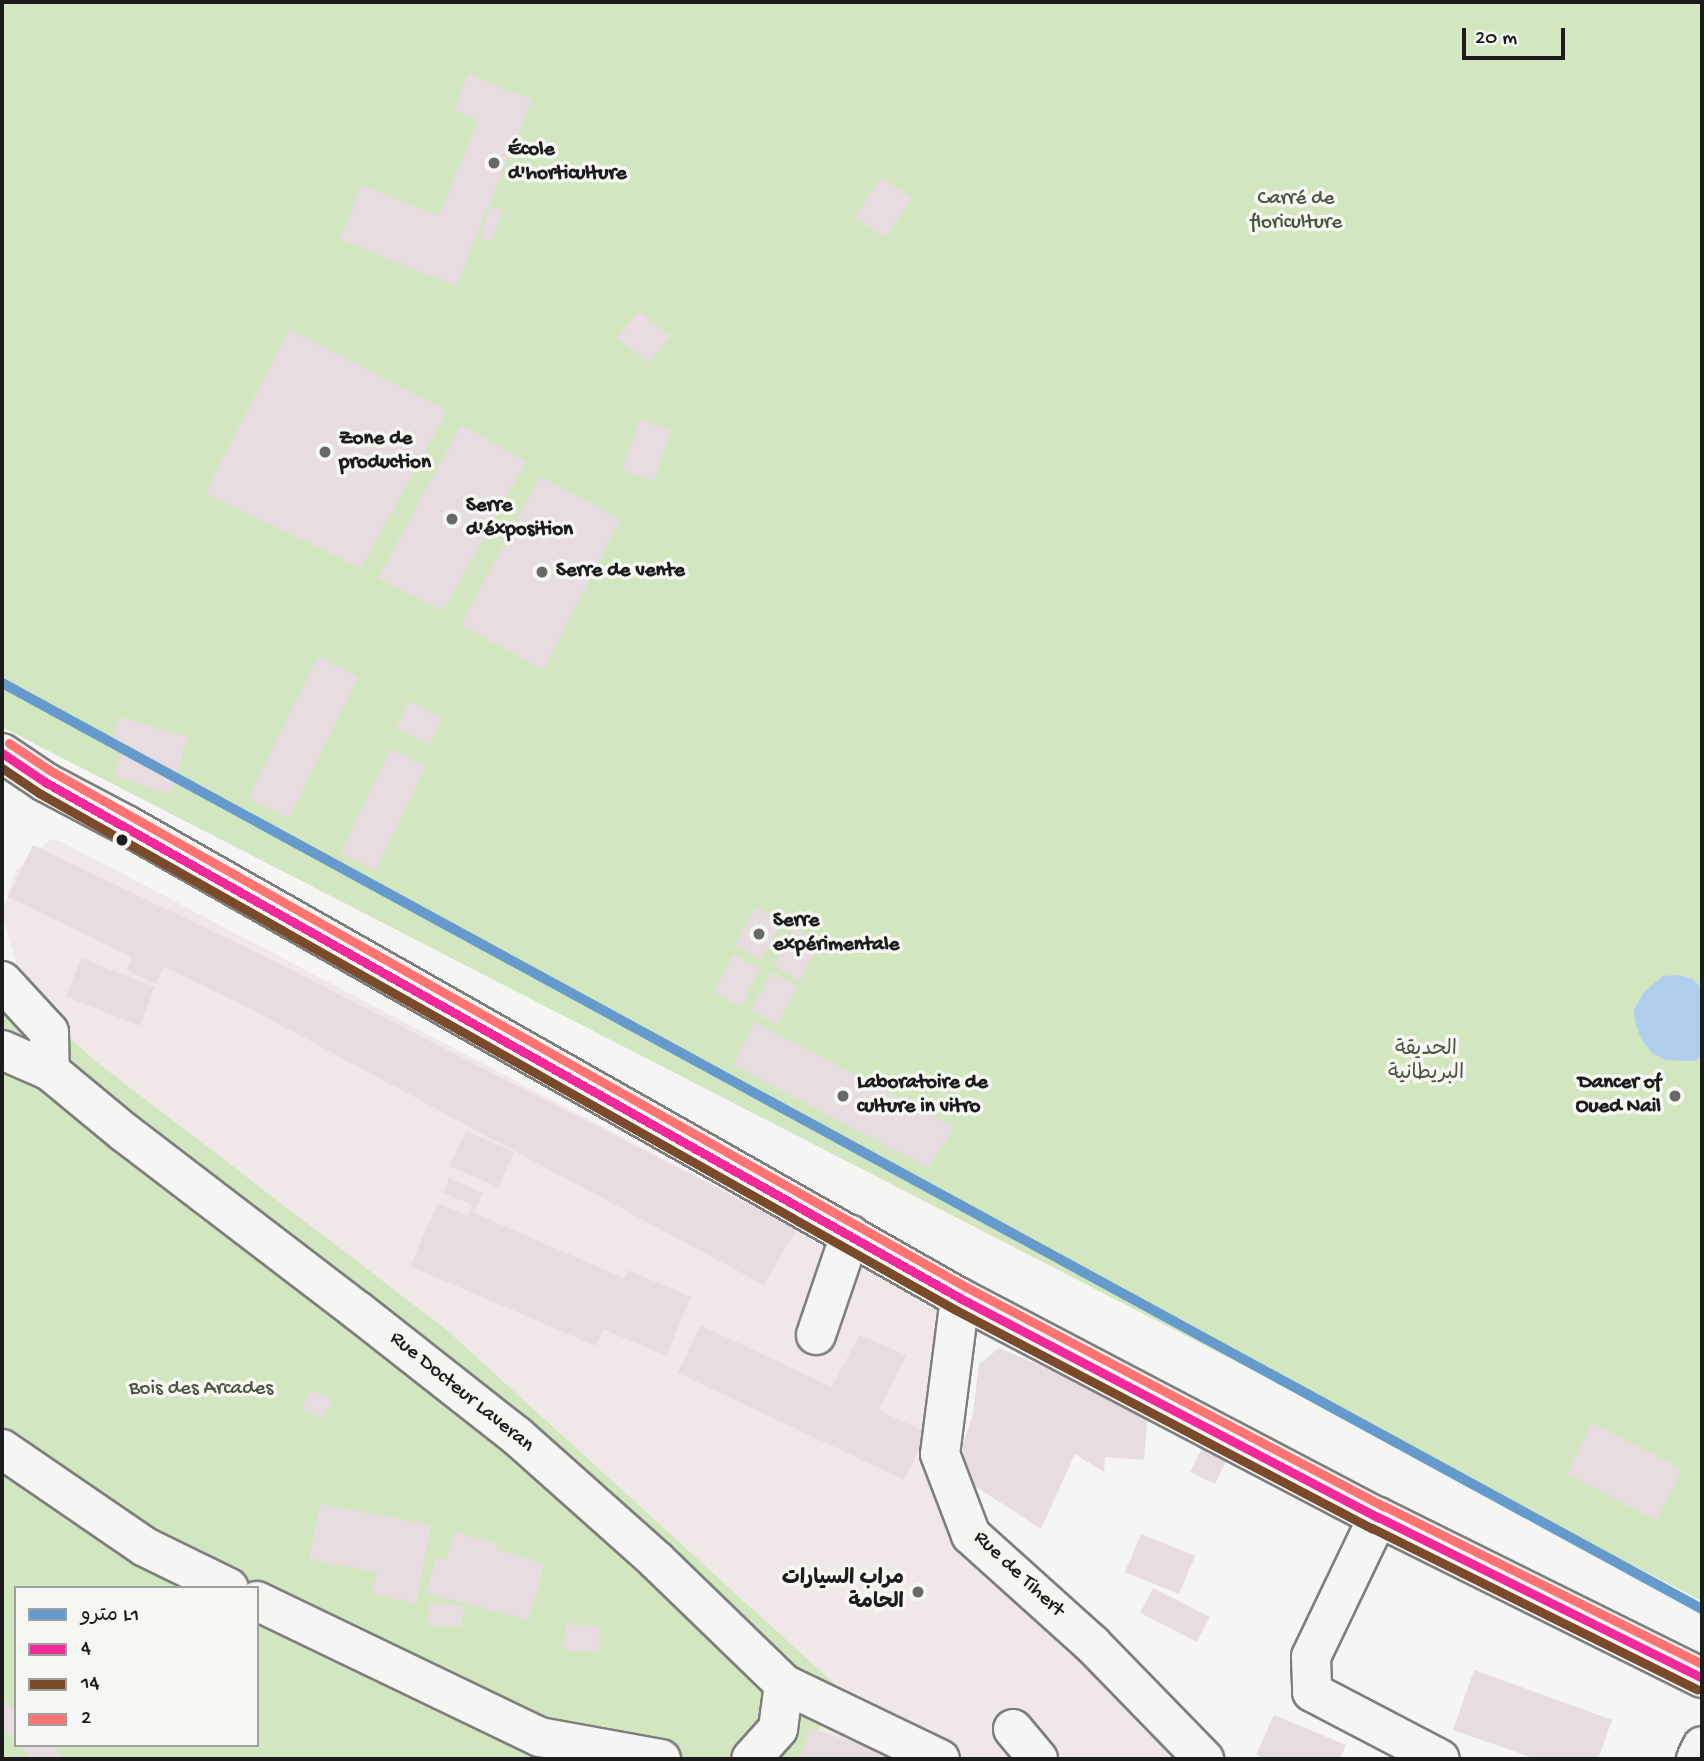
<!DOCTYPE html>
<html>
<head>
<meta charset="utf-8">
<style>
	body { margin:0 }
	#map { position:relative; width:1704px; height:1761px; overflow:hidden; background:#f5f5f3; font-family:"Gochi Hand","Playpen Sans Arabic",sans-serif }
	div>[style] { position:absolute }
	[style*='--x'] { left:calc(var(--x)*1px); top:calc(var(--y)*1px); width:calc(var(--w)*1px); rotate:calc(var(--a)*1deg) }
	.built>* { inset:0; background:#f0e7e9 }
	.green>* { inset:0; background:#d2e6bf }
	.water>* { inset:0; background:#b0ceee }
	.building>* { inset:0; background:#e7dde1 }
	.roads { filter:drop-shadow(2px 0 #7e7e7d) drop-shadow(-2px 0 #7e7e7d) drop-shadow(0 2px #7e7e7d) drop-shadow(0 -2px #7e7e7d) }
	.minor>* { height:38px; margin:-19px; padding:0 19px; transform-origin:19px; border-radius:19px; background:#f5f5f3 }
	.major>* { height:38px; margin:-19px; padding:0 19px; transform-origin:19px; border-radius:19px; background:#f5f5f3 }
	.bus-1>* { height:9px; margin:-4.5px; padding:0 4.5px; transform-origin:4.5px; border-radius:4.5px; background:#f22a99 }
	.bus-2>* { height:9px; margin:-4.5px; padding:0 4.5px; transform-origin:4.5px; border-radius:4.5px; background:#7a4b2a }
	.bus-3>* { height:9px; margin:-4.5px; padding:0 4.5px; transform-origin:4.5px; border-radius:4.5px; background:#ff7373 }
	.metro-1>* { height:10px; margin:-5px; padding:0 5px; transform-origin:5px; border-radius:5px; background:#659acd }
	.dots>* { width:19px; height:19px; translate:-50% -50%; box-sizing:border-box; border:4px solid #f6f6f2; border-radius:50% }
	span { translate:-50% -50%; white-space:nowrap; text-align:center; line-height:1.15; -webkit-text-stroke:7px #f6f6f2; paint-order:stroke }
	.poi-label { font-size:21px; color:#1c1c1c; font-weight:700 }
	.left { translate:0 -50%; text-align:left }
	.right { translate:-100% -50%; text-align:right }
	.park-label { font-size:21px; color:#4a5540 }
	.street-label { font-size:21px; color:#1c1c1c }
	.frame { position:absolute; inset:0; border:4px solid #1c1c1c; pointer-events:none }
	.legend { position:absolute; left:14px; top:1586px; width:245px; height:161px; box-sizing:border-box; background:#f6f6f2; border:2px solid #9f9f9c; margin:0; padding:9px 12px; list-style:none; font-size:21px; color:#1c1c1c }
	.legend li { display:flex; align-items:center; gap:14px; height:35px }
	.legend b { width:35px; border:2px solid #9f9f9c }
	.scale { position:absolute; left:1462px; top:28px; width:103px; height:32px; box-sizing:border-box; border:4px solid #1c1c1c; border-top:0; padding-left:9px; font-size:21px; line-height:24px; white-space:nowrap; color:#1c1c1c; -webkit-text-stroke:5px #f6f6f2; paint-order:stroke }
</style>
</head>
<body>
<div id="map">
	<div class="built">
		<i style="clip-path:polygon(51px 839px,62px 842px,959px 1314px,942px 1448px,962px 1527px,1190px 1759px,805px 1759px,838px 1687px,447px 1330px,94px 1060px,25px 995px,2px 913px,16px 870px)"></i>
	</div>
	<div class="green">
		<i style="clip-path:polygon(2px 2px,1702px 2px,1702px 1601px,2px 727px)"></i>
		<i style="clip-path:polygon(evenodd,2px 975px,94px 1060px,447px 1330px,838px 1687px,805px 1759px,2px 1759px,2px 975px,16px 1588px,257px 1588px,257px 1745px,16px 1745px,16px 1588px)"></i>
	</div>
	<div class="water">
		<i style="clip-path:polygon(1680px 975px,1692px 979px,1702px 988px,1702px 1056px,1695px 1061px,1665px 1060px,1652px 1053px,1641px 1039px,1635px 1021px,1634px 1009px,1644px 992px,1663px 976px)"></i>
	</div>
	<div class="building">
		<i style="clip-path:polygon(468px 74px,532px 100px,456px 286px,340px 239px,362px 185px,439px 216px,478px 120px,454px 110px)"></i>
		<i style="clip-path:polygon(881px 178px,912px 198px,886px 237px,854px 217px)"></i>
		<i style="clip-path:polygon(491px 207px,503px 211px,491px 242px,480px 238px)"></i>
		<i style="clip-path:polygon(639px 311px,670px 336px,649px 363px,617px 338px)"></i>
		<i style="clip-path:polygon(289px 329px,447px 411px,361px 568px,205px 493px)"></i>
		<i style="clip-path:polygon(640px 419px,671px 430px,653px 481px,622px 470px)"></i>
		<i style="clip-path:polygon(461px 425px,526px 461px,443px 611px,378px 578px)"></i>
		<i style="clip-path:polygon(540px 477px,620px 519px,544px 670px,461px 625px)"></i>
		<i style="clip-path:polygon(318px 657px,358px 677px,289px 818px,248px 799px)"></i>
		<i style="clip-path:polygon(410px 701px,443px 719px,429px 745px,396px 728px)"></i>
		<i style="clip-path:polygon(119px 717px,188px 737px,171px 794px,115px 777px,122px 751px,110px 748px)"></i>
		<i style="clip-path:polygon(390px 749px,426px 766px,376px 870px,341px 853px)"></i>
		<i style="clip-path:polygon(33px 845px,268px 958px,797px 1229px,764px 1285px,245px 1006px,164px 967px,156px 984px,126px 970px,132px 957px,8px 897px)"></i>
		<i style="clip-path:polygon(756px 907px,782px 922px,761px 960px,735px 945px)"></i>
		<i style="clip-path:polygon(794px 928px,820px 943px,800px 981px,774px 966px)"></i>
		<i style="clip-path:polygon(734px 954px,760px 969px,740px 1007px,714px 992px)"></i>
		<i style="clip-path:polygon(81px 958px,155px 987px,140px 1026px,66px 997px)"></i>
		<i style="clip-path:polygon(772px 972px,798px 987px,777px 1025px,751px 1010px)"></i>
		<i style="clip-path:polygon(755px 1022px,954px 1127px,929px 1168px,733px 1065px)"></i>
		<i style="clip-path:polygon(466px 1131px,514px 1152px,498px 1187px,449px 1166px)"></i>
		<i style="clip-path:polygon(449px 1178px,483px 1193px,474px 1213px,624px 1278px,628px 1270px,691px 1297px,666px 1356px,603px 1329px,596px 1346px,410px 1266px,438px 1203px,468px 1216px,473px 1205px,443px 1193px)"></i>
		<i style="clip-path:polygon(700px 1325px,832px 1387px,859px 1335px,906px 1355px,879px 1410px,927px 1433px,904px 1480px,678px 1373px)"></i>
		<i style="clip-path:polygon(999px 1348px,1148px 1411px,1144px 1460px,1105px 1457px,1104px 1472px,1075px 1454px,1041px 1529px,967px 1481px,962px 1469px,963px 1444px,973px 1414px,979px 1364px)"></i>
		<i style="clip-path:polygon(311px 1390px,332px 1399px,323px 1418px,302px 1409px)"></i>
		<i style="clip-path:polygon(1592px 1423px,1682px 1469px,1656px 1520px,1567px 1474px)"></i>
		<i style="clip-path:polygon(1203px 1446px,1228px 1457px,1215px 1484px,1190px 1472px)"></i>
		<i style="clip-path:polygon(320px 1504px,431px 1525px,416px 1603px,372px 1594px,377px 1572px,309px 1559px)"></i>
		<i style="clip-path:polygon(454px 1532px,497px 1543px,496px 1550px,544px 1563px,529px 1620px,426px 1593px,436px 1558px,446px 1560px)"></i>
		<i style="clip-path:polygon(1141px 1534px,1195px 1556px,1179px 1594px,1125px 1572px)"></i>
		<i style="clip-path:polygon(1153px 1588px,1210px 1617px,1197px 1642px,1140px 1613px)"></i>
		<i style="clip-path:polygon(430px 1603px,464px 1606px,461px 1627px,428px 1625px)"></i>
		<i style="clip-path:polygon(566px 1624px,600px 1626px,599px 1652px,564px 1650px)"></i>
		<i style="clip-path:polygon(1474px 1670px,1612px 1720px,1598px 1759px,1536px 1759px,1453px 1730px)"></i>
		<i style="clip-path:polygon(2px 1698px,16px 1712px,16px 1742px,2px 1728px)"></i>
		<i style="clip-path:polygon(1274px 1715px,1346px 1745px,1340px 1759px,1266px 1759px,1256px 1755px)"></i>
		<i style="clip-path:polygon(810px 1728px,906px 1759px,800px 1759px)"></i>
		<i style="clip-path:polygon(19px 1745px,51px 1745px,65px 1759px,33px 1759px)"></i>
	</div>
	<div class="roads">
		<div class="minor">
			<i style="--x:2;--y:981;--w:69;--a:47.3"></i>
			<i style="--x:49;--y:1032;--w:39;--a:89"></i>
			<i style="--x:2;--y:1050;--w:52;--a:23.6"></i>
			<i style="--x:50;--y:1071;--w:97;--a:39.6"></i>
			<i style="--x:125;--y:1133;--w:293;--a:37.4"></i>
			<i style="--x:358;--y:1311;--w:202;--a:38.2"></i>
			<i style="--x:517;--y:1436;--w:186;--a:41.7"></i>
			<i style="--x:656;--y:1560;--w:178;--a:44.1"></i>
			<i style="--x:784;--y:1684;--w:45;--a:97.6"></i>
			<i style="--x:778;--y:1729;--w:40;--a:132"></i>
			<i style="--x:960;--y:1298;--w:157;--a:97.3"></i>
			<i style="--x:940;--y:1454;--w:87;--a:69.1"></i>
			<i style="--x:971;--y:1535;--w:163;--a:42"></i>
			<i style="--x:1092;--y:1644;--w:161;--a:45.8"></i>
			<i style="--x:816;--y:1335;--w:106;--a:-71.2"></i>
			<i style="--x:2;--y:1449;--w:173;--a:34.4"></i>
			<i style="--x:145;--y:1547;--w:93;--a:26"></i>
			<i style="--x:1378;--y:1517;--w:155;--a:115.6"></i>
			<i style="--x:1311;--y:1657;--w:35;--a:88"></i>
			<i style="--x:1312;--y:1692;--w:144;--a:27.6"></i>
			<i style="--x:257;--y:1601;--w:314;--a:25.7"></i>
			<i style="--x:540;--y:1737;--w:123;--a:10.3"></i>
			<i style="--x:784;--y:1684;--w:173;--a:25.7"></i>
			<i style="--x:1013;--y:1729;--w:39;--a:50"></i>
			<i style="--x:1696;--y:1759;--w:14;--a:-65"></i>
		</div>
		<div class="major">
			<i style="--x:2;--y:753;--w:52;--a:34"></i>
			<i style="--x:45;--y:782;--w:94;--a:27.9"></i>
			<i style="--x:128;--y:826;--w:957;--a:29.57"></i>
			<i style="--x:960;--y:1298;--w:472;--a:27.7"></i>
			<i style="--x:1378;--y:1517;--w:362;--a:26.4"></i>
		</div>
	</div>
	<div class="bus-1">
		<i style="--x:2;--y:753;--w:52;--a:34"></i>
		<i style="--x:45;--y:782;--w:1050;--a:29.42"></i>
		<i style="--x:960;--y:1298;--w:472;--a:27.7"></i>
		<i style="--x:1378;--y:1517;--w:362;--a:26.4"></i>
	</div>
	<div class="bus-2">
		<i style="--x:2;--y:768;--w:45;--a:34"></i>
		<i style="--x:39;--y:793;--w:1050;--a:29.42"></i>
		<i style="--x:954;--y:1309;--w:472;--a:27.7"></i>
		<i style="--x:1372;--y:1528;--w:363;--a:26.4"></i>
	</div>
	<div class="bus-3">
		<i style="--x:9;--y:743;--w:50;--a:33.7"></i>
		<i style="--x:51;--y:771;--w:1050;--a:29.42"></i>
		<i style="--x:966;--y:1287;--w:472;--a:27.7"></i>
		<i style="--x:1384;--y:1506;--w:355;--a:26.4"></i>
	</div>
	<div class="metro-1">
		<i style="--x:2;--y:683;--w:1936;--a:28.58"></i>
	</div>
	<div class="dots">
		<i style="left:494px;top:163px;background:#686867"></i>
		<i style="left:325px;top:452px;background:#686867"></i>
		<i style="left:452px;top:519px;background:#686867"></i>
		<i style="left:542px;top:572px;background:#686867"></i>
		<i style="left:122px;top:840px;background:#1c1c1c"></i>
		<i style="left:759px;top:934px;background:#686867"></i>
		<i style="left:843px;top:1096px;background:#686867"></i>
		<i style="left:1675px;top:1096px;background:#686867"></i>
		<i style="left:918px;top:1592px;background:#686867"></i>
	</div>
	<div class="poi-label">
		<span class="left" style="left:508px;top:163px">École<br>d'horticulture</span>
		<span class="left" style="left:339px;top:452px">Zone de<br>production</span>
		<span class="left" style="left:466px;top:519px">Serre<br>d'éxposition</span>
		<span class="left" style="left:556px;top:572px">Serre de vente</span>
		<span class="left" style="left:773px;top:934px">Serre<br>expérimentale</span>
		<span class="left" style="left:857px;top:1096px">Laboratoire de<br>culture in vitro</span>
		<span class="right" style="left:1661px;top:1096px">Dancer of<br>Oued Nail</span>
		<span class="right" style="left:904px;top:1592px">مراب السيارات<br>الحامة</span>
	</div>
	<div class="park-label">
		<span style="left:1296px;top:212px">Carré de<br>floriculture</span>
		<span style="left:1426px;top:1063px">الحديقة<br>البريطانية</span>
		<span style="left:201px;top:1390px">Bois des Arcades</span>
	</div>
	<div class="street-label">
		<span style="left:461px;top:1393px;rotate:39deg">Rue Docteur Laveran</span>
		<span style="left:1018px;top:1575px;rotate:43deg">Rue de Tihert</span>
	</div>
	<div class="frame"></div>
	<ul class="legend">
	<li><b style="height:9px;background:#659acd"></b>مترو L1</li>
	<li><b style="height:9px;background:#f22a99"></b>4</li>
	<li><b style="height:9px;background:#7a4b2a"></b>14</li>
	<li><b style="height:9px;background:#ff7373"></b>2</li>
	</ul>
	<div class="scale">20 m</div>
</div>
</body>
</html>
